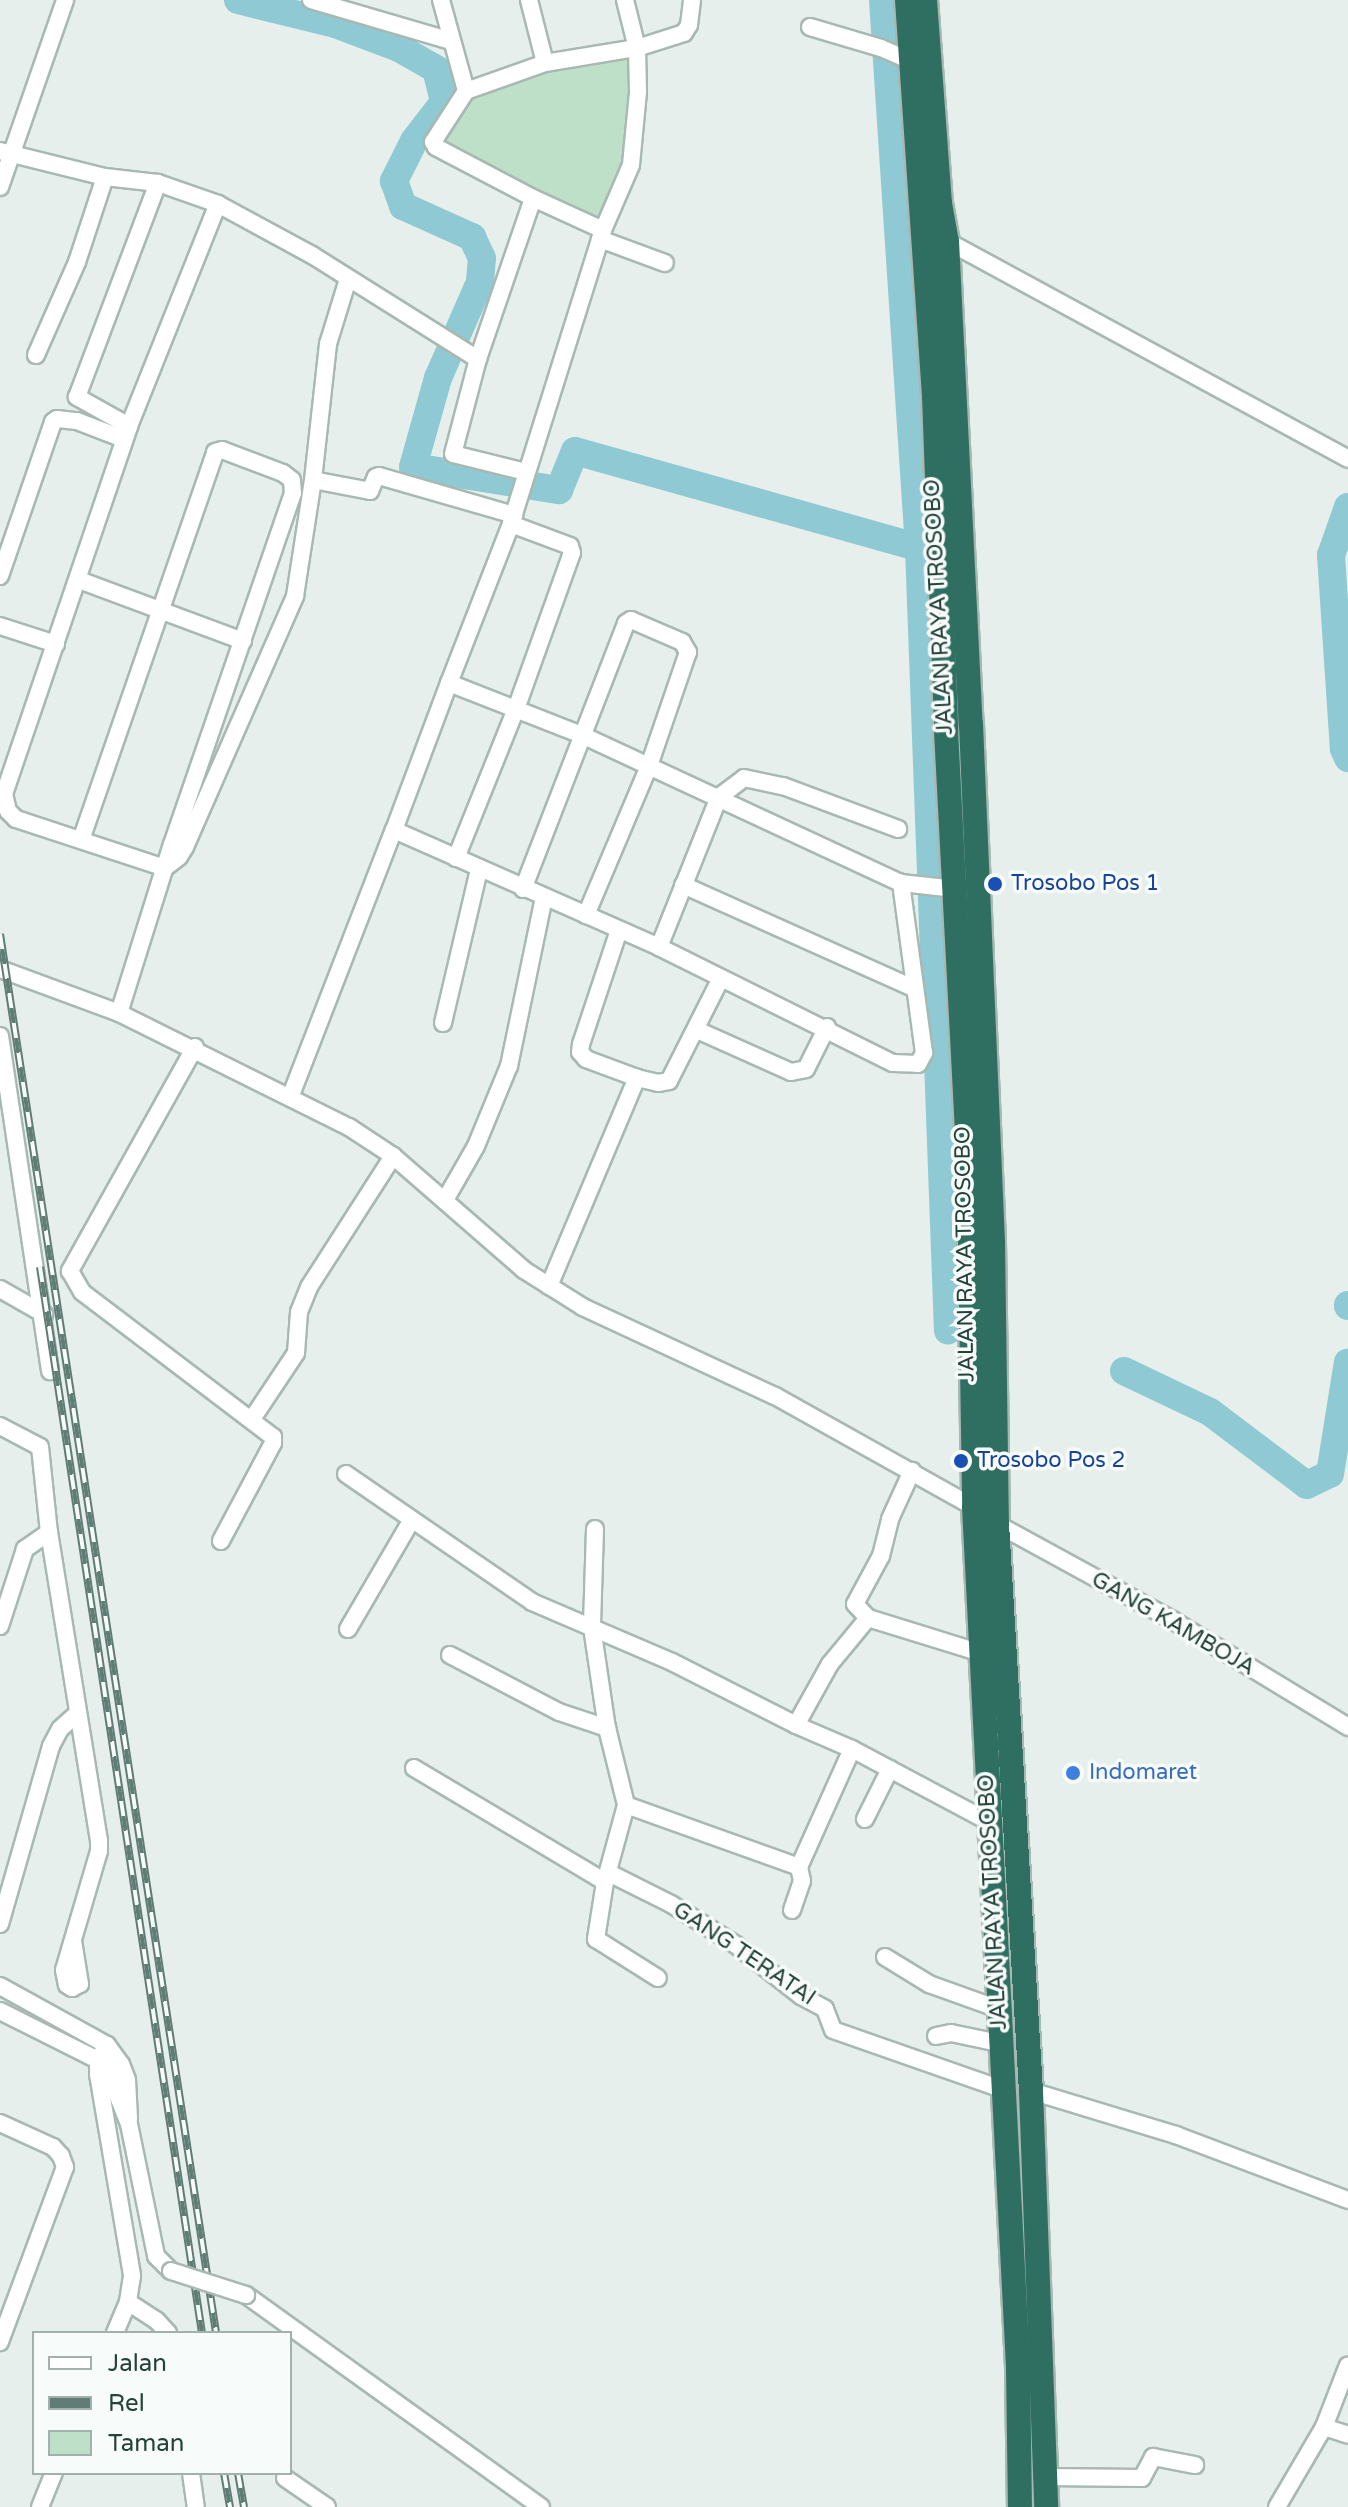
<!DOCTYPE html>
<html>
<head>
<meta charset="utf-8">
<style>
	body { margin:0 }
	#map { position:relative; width:1348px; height:2507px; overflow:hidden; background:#e6efeb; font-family:"Varela Round",sans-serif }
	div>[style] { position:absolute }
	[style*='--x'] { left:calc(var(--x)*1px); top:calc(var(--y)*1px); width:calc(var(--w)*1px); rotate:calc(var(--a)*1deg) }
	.green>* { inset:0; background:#bfe0c8 }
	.river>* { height:28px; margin:-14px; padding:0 14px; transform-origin:14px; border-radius:14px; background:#8ec9d4 }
	.roads { filter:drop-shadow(2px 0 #a8b8b2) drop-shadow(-2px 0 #a8b8b2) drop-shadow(0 2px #a8b8b2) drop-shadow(0 -2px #a8b8b2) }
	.street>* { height:16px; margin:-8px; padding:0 8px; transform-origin:8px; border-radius:8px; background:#fff }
	.highway>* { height:24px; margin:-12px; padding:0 12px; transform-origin:12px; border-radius:12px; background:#2f6f62 }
	.rail>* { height:8px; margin-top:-4px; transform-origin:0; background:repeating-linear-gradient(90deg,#f7fbf9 0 15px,#5f7d75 0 30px); box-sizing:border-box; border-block:2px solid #5f7d75 }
	.bridges { filter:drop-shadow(2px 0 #a8b8b2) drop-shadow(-2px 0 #a8b8b2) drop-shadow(0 2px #a8b8b2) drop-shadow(0 -2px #a8b8b2) }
	.street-bridge>* { height:16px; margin:-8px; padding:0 8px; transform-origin:8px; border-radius:8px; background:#fff }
	.dots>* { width:22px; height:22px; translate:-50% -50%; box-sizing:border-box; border:4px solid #f7fbf9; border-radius:50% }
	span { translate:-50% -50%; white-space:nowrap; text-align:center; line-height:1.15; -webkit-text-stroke:7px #f7fbf9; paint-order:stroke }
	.street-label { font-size:22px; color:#24423a }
	.transit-label { font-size:22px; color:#164399 }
	.left { translate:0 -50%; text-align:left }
	.shop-label { font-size:22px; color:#366cbe }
	.legend { position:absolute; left:32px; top:2331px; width:260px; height:144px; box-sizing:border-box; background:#f7fbf9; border:2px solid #a3b1ad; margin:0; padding:10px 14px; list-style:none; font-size:24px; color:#24423a }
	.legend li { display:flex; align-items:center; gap:16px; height:40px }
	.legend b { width:40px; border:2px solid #a3b1ad }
</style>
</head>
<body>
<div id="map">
	<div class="green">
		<i style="clip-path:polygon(634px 52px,629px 164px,603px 227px,434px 143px,468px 92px,547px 69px)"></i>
	</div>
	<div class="river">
		<i style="--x:238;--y:0;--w:100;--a:13.9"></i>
		<i style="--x:335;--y:24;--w:68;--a:20.6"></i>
		<i style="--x:399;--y:48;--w:43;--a:29.6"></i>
		<i style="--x:436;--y:69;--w:34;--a:76"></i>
		<i style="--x:444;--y:102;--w:49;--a:127.6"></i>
		<i style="--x:414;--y:141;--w:45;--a:116.6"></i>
		<i style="--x:394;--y:181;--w:27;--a:70"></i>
		<i style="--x:403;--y:206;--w:76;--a:24.2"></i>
		<i style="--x:472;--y:237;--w:23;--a:65"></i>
		<i style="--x:482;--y:258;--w:24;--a:95"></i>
		<i style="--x:480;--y:282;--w:105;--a:113.6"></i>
		<i style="--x:438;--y:378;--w:92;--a:105.7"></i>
		<i style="--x:413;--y:467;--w:148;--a:9"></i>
		<i style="--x:559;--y:490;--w:42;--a:-67.7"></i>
		<i style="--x:575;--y:451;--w:357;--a:15.7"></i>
		<i style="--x:883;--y:0;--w:549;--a:86.24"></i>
		<i style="--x:919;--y:548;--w:783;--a:87.88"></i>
		<i style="--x:1348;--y:507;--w:51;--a:109.5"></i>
		<i style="--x:1331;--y:555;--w:194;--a:86.2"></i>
		<i style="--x:1344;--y:749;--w:10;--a:66"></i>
		<i style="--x:1348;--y:1305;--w:1;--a:90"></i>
		<i style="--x:1124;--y:1371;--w:95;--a:25.5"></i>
		<i style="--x:1210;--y:1412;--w:121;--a:37"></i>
		<i style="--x:1307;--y:1485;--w:25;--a:-26"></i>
		<i style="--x:1330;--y:1474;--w:113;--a:-80.9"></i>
	</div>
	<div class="roads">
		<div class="street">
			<i style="--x:311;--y:0;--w:146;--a:16.3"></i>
			<i style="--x:441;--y:0;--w:94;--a:74.6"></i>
			<i style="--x:529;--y:0;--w:65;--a:75.7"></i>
			<i style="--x:625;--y:0;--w:49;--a:76"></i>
			<i style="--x:637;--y:48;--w:44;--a:88.7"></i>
			<i style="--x:638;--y:92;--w:73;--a:95.5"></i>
			<i style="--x:631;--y:165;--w:71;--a:113.3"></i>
			<i style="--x:603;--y:230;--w:308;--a:107.4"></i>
			<i style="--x:511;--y:524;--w:171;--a:111.3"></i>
			<i style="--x:449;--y:683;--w:145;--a:21.4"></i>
			<i style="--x:584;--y:736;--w:349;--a:24.9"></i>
			<i style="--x:901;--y:883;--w:55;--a:6.2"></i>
			<i style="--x:810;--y:27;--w:74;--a:16.5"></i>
			<i style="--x:881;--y:48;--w:40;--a:23.4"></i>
			<i style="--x:0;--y:151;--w:108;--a:13.9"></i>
			<i style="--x:105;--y:177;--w:53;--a:6.5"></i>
			<i style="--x:158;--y:183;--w:64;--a:19.3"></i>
			<i style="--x:218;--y:204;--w:107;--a:28.5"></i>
			<i style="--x:312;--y:255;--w:196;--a:32.1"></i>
			<i style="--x:0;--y:187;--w:198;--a:-70.8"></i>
			<i style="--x:603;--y:230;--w:77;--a:-155.4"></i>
			<i style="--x:533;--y:198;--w:110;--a:-152.3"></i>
			<i style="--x:436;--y:147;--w:6;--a:-121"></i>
			<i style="--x:433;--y:142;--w:61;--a:-57.1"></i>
			<i style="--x:466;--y:91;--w:84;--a:-19.5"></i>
			<i style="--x:545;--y:63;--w:93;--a:-9.3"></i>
			<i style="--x:637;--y:48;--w:49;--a:-17.7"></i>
			<i style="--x:684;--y:33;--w:9;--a:-58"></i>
			<i style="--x:689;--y:25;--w:25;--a:-83"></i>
			<i style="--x:600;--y:239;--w:69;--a:20.3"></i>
			<i style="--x:947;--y:241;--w:456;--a:28.5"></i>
			<i style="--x:36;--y:355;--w:102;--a:-66.2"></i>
			<i style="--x:77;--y:262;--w:89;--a:-71.8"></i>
			<i style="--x:129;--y:426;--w:60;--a:-150.9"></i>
			<i style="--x:77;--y:397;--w:229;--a:-69.3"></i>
			<i style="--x:526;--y:472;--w:75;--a:-166.1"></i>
			<i style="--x:453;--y:454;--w:98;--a:-75.3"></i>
			<i style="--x:478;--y:359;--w:170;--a:-71.1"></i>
			<i style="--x:313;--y:480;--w:58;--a:10.9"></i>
			<i style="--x:370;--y:491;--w:15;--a:-67"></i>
			<i style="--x:376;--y:477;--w:3;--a:-18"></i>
			<i style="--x:379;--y:476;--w:141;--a:16.1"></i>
			<i style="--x:0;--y:576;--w:163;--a:-71"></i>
			<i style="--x:53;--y:422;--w:5;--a:-37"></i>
			<i style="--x:57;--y:419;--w:20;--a:6"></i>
			<i style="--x:77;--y:421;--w:50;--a:21"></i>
			<i style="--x:79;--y:580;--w:175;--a:20.4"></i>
			<i style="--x:0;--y:626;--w:59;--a:17.8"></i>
			<i style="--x:449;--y:683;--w:157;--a:110.5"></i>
			<i style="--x:394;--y:830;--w:290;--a:23.8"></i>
			<i style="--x:659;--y:947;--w:261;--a:26.4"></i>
			<i style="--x:893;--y:1063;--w:25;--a:2"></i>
			<i style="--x:918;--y:1064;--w:13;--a:-61"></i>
			<i style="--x:924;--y:1053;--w:172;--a:-97.7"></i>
			<i style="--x:81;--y:840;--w:410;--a:-70.9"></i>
			<i style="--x:215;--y:452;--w:7;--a:-16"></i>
			<i style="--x:222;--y:450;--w:65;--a:20.7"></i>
			<i style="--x:283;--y:473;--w:11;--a:38"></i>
			<i style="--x:292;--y:480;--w:13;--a:86"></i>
			<i style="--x:293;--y:493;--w:371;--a:109"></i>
			<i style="--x:172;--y:844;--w:177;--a:107.4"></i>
			<i style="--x:456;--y:858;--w:161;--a:-68.1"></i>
			<i style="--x:516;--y:709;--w:166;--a:-70.3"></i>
			<i style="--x:572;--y:553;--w:7;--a:-106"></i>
			<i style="--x:570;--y:546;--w:63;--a:-159.6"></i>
			<i style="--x:166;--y:867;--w:16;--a:-38"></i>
			<i style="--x:179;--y:857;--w:12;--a:-59"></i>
			<i style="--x:185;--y:847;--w:274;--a:-66.3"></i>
			<i style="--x:295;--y:596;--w:117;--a:-81.2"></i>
			<i style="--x:313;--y:480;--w:137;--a:-83.7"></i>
			<i style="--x:328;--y:344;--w:68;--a:-72.9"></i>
			<i style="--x:165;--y:868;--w:157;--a:-161.8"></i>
			<i style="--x:16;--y:819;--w:11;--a:-135"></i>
			<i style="--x:8;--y:811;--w:17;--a:-103"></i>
			<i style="--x:4;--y:794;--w:389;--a:-71.2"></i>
			<i style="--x:129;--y:426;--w:239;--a:-68.2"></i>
			<i style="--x:683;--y:885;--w:254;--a:24.1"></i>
			<i style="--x:523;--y:889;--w:285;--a:-68.8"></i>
			<i style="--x:626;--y:623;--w:6;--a:-31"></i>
			<i style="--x:631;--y:620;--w:56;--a:23.3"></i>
			<i style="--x:682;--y:642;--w:12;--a:59"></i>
			<i style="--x:688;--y:652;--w:120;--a:108.9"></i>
			<i style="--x:649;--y:766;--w:162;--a:112.9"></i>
			<i style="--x:619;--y:930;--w:120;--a:108.4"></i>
			<i style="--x:581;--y:1044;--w:8;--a:97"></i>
			<i style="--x:580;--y:1052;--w:9;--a:49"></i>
			<i style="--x:586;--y:1059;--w:54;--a:20.4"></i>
			<i style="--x:637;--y:1078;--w:22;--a:13"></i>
			<i style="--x:658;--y:1083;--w:11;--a:-10"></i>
			<i style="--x:669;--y:1081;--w:115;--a:-63.2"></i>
			<i style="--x:659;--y:947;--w:162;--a:-68.2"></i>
			<i style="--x:719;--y:797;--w:31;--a:-37"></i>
			<i style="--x:744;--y:778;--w:40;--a:12"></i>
			<i style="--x:783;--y:786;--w:123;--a:20.5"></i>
			<i style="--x:0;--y:969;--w:127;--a:20.3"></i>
			<i style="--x:119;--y:1013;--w:257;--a:26.4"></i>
			<i style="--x:349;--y:1127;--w:53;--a:33.4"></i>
			<i style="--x:393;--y:1156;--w:174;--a:41"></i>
			<i style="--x:524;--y:1270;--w:70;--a:32.1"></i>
			<i style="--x:583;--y:1307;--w:212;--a:24.9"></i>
			<i style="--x:775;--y:1396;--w:228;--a:29.2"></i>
			<i style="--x:443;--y:1023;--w:158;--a:-76.8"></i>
			<i style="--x:697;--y:1030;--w:103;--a:24.1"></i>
			<i style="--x:791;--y:1072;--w:15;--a:-11"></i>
			<i style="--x:806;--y:1069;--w:47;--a:-63.4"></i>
			<i style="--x:0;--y:1036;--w:339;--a:81.5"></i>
			<i style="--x:195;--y:1047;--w:257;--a:119.2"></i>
			<i style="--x:70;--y:1271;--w:24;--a:60"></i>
			<i style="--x:82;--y:1292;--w:240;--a:37.2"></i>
			<i style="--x:273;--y:1437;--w:6;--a:90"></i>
			<i style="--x:273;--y:1443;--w:111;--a:118"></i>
			<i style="--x:291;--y:1095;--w:284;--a:-68.8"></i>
			<i style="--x:445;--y:1200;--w:62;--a:-60.1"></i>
			<i style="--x:476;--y:1146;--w:87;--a:-67.6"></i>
			<i style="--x:509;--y:1066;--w:173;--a:-78.3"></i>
			<i style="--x:549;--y:1286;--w:226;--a:-67.1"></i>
			<i style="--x:0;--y:1289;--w:51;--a:29.6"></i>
			<i style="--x:252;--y:1419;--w:79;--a:-56.3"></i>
			<i style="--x:296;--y:1353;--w:41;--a:-85.8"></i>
			<i style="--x:299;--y:1312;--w:27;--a:-68"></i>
			<i style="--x:309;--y:1287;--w:156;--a:-57.3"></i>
			<i style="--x:0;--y:1426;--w:45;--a:27.7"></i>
			<i style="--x:40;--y:1447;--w:85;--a:84"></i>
			<i style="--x:49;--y:1532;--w:312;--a:80.8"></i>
			<i style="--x:99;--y:1840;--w:11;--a:90"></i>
			<i style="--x:99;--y:1851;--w:124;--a:106.4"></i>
			<i style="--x:64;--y:1970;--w:15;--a:79"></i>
			<i style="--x:67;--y:1985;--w:6;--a:31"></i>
			<i style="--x:72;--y:1988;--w:9;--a:-27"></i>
			<i style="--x:80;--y:1984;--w:44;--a:-99.2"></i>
			<i style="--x:346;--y:1474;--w:226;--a:34.5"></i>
			<i style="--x:532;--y:1602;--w:152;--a:23.2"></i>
			<i style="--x:672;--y:1662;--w:139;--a:26.9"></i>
			<i style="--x:796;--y:1725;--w:61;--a:23.2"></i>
			<i style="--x:852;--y:1749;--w:157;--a:28"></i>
			<i style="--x:997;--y:1524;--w:202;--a:28.7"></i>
			<i style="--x:1174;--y:1621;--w:204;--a:31.3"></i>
			<i style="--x:595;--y:1529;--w:98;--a:91.8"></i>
			<i style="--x:592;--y:1627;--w:102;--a:81.6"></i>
			<i style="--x:607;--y:1728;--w:79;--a:76.1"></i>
			<i style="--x:868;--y:1618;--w:19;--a:-133"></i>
			<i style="--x:855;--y:1604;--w:55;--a:-61.6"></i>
			<i style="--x:881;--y:1556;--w:38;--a:-76"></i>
			<i style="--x:890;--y:1519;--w:53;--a:-65.4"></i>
			<i style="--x:0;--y:1626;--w:81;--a:-72"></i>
			<i style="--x:25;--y:1549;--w:29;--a:-35"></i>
			<i style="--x:348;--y:1629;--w:125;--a:-59.7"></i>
			<i style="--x:450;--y:1655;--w:123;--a:27.6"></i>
			<i style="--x:559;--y:1712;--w:51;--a:18.4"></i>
			<i style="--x:796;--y:1725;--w:70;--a:-60.9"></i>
			<i style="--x:830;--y:1664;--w:60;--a:-50.4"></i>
			<i style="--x:868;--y:1618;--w:118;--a:17.2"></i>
			<i style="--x:414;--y:1768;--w:222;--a:30.8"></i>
			<i style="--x:605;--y:1882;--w:80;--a:-74.7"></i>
			<i style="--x:626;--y:1805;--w:184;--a:19.7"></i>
			<i style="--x:799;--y:1867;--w:129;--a:-65.8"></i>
			<i style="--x:865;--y:1819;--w:56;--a:-63.4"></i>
			<i style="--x:609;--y:1873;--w:69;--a:26.6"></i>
			<i style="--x:671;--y:1904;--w:77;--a:32.2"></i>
			<i style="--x:736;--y:1945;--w:83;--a:38.1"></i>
			<i style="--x:801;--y:1996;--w:27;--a:28"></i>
			<i style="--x:825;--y:2009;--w:22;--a:69"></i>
			<i style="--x:833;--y:2030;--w:181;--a:19.3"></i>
			<i style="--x:605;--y:1882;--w:58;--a:99"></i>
			<i style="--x:596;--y:1939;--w:73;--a:32.2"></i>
			<i style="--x:792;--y:1910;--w:31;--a:-71"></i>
			<i style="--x:802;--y:1881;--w:14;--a:-102"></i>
			<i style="--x:0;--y:1924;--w:185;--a:-74"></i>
			<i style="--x:51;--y:1746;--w:19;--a:-62"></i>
			<i style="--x:60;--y:1729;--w:24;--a:-42"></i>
			<i style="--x:885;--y:1957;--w:52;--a:31.5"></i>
			<i style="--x:929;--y:1984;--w:74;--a:19.7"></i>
			<i style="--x:0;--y:1986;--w:122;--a:28.9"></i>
			<i style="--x:107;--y:2045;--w:24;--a:54"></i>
			<i style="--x:121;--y:2064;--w:17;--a:69"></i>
			<i style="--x:127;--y:2080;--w:39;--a:87"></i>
			<i style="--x:0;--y:2011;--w:110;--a:26.6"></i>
			<i style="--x:98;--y:2060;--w:13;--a:45"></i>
			<i style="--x:107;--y:2069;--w:59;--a:68.2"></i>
			<i style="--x:129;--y:2124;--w:135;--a:78.4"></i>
			<i style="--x:156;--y:2256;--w:21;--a:45"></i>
			<i style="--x:936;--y:2036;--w:15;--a:-11"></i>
			<i style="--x:951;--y:2033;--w:53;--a:11.9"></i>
			<i style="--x:107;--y:2045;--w:17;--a:121"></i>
			<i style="--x:98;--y:2060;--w:14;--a:90"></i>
			<i style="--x:98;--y:2074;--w:205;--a:80.4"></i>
			<i style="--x:132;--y:2276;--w:26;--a:99"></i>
			<i style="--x:128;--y:2302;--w:34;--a:113"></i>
			<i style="--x:1031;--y:2091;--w:152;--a:16.9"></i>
			<i style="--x:1176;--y:2135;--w:184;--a:20.7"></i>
			<i style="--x:0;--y:2123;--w:58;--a:24.4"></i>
			<i style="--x:53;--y:2147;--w:12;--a:48"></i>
			<i style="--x:61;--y:2156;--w:12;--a:70"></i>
			<i style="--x:65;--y:2167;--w:187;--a:110.4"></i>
			<i style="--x:246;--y:2295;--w:363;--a:35.7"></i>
			<i style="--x:128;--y:2302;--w:33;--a:33"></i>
			<i style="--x:156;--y:2320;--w:18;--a:47"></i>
			<i style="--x:1324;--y:2427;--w:25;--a:18"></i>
			<i style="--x:191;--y:2473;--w:34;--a:82"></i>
			<i style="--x:1046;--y:2477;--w:96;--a:0.6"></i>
			<i style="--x:1142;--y:2478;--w:24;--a:-62"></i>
			<i style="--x:1153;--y:2457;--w:43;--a:10.8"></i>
			<i style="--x:285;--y:2478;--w:51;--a:34.6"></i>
			<i style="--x:40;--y:2507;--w:37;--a:-68"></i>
			<i style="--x:1277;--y:2507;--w:93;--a:-59.6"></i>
			<i style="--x:1324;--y:2427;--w:66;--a:-68.8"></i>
		</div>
		<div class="highway">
			<i style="--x:907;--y:0;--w:397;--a:86.1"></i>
			<i style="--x:934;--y:396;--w:335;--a:87.9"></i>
			<i style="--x:946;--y:731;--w:444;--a:87"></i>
			<i style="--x:969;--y:1174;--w:333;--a:89.1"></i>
			<i style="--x:974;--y:1507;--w:861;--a:87.07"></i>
			<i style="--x:1018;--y:2367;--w:140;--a:89.2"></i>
			<i style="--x:925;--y:0;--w:204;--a:85.8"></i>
			<i style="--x:940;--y:203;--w:39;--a:80"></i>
			<i style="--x:947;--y:241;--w:484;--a:87.2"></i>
			<i style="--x:971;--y:724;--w:518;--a:87.57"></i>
			<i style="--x:993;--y:1242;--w:282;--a:89.2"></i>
			<i style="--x:997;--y:1524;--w:568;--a:86.57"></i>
			<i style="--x:1031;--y:2091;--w:416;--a:87.9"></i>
		</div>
	</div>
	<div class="rail">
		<i style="--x:0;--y:934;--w:1416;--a:81.22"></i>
		<i style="--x:40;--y:1267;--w:1078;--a:81.36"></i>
		<i style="--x:224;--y:2473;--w:35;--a:80"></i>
		<i style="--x:238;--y:2473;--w:35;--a:80"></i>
	</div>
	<div class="bridges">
		<div class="street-bridge">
			<i style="--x:171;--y:2271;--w:79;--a:17.7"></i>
		</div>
	</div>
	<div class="dots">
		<i style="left:995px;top:884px;background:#1a4fb4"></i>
		<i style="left:961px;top:1461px;background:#1a4fb4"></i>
		<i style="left:1073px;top:1773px;background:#3f7fe0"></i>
	</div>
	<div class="street-label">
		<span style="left:939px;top:607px;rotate:-93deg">JALAN RAYA TROSOBO</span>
		<span style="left:965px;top:1254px;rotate:-91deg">JALAN RAYA TROSOBO</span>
		<span style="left:1173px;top:1624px;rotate:30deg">GANG KAMBOJA</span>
		<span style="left:993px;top:1902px;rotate:-93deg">JALAN RAYA TROSOBO</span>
		<span style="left:744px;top:1954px;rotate:34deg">GANG TERATAI</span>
	</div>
	<div class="transit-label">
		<span class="left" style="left:1011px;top:884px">Trosobo Pos 1</span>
		<span class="left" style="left:977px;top:1461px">Trosobo Pos 2</span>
	</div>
	<div class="shop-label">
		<span class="left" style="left:1089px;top:1773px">Indomaret</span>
	</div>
	<ul class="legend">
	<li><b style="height:10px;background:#fff"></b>Jalan</li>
	<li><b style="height:10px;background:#5f7d75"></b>Rel</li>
	<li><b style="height:22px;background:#bfe0c8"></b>Taman</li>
	</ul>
</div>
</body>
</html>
